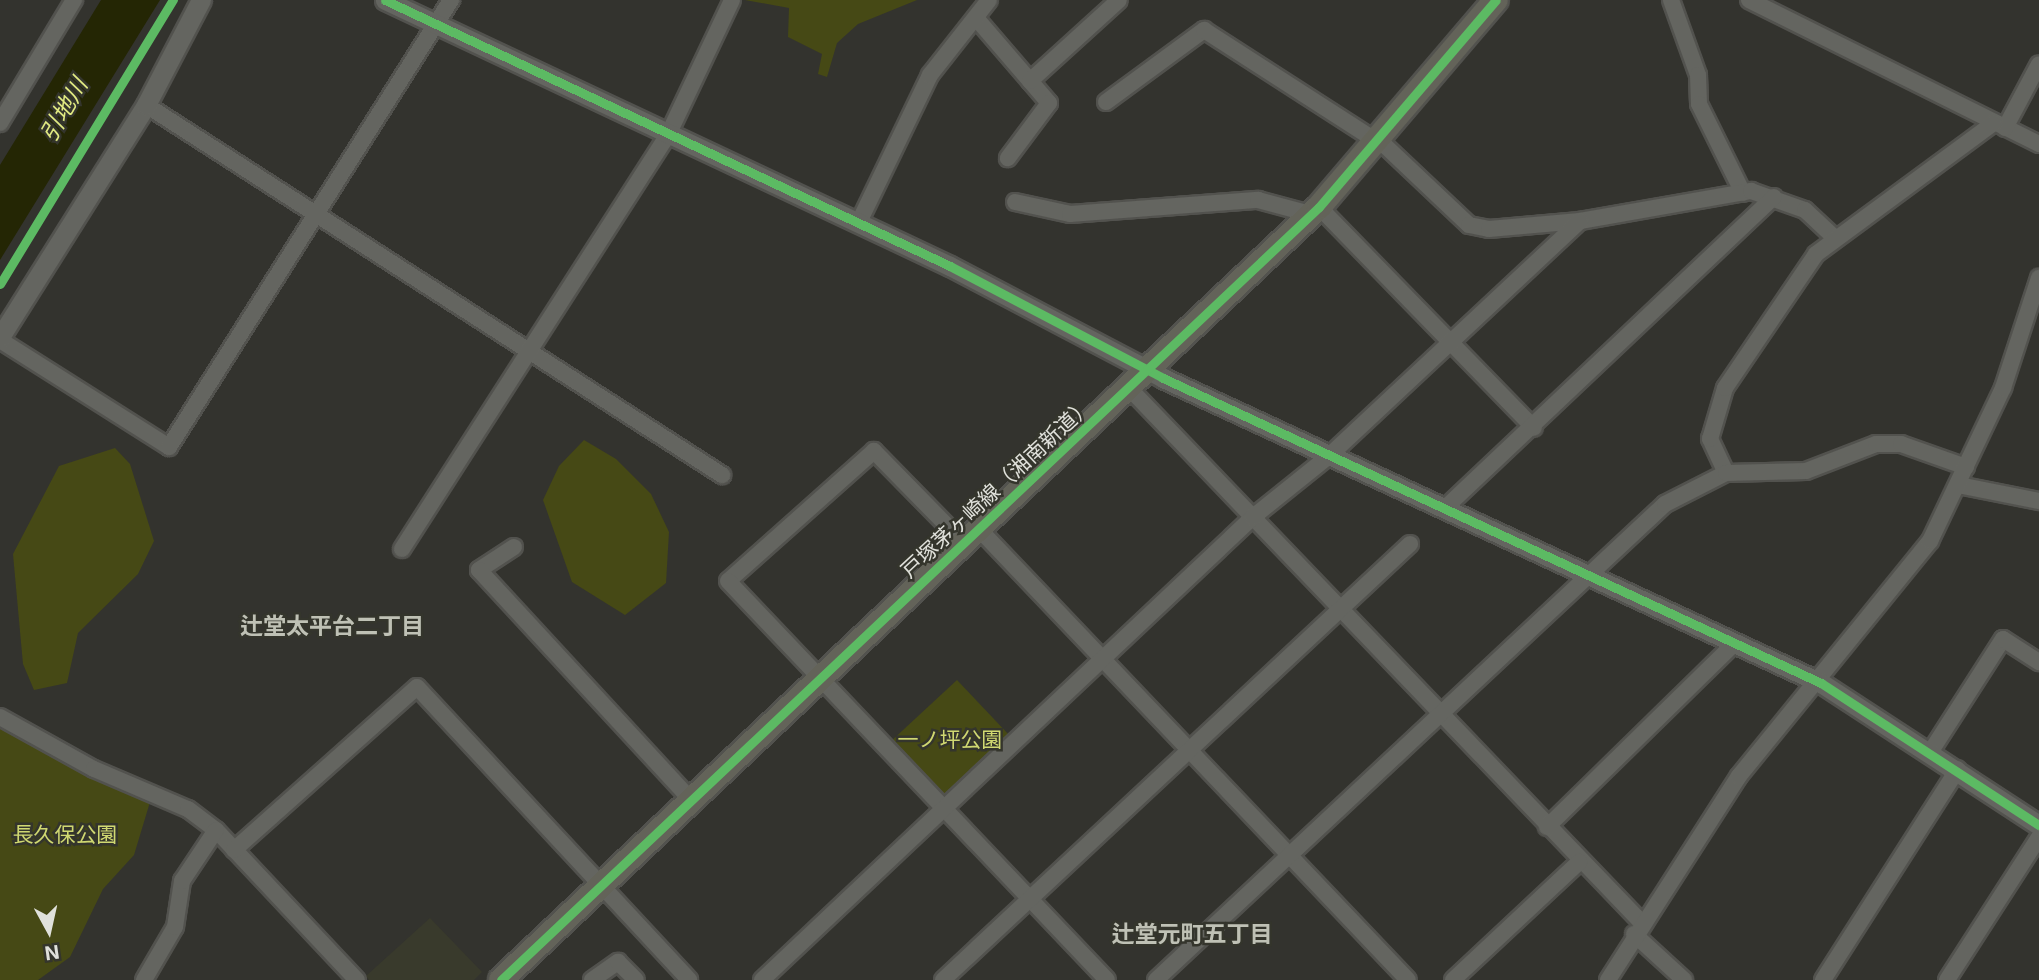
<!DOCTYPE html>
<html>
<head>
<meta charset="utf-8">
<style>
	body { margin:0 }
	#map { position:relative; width:2039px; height:980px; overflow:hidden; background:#33332e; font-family:Inter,"Noto Sans JP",sans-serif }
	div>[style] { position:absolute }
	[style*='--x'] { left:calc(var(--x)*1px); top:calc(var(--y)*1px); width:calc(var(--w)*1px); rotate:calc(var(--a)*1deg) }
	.built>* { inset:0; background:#393a2c }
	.green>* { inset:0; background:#464915 }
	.water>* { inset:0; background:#242604 }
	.roads { filter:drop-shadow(2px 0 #52524e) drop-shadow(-2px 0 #52524e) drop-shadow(0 2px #52524e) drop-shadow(0 -2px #52524e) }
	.minor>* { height:16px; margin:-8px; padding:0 8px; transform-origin:8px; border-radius:8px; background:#646560 }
	.tertiary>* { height:19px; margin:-9.5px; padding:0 9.5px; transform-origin:9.5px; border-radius:9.5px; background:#646560 }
	.primary>* { height:24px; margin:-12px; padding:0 12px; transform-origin:12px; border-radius:12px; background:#636359 }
	.cycleway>* { height:9px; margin:-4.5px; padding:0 4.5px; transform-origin:4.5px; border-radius:4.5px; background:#5cba63 }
	span { translate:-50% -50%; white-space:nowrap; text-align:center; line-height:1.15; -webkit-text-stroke:5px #34352c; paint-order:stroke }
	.street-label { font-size:21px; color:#e0e1db }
	.park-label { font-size:21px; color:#d0d871 }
	.water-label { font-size:23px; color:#e1ea82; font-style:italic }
	.neighbourhood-label { font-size:23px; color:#bfc1b5; font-weight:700 }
	.north { position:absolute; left:14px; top:896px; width:70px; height:70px; -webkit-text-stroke:5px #34352c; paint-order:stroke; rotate:172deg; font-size:19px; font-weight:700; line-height:28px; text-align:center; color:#e0e1db }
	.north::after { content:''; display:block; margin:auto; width:24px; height:32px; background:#e0e1db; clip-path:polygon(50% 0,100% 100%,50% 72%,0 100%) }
</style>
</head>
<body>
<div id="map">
	<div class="built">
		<i style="clip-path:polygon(430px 918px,482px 972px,474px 980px,369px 980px,366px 976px)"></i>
	</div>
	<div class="green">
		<i style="clip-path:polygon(745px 0,917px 0,858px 24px,837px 43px,827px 77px,818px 74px,822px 54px,788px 37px,789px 8px)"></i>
		<i style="clip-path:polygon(584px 440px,616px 459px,651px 494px,669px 532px,666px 583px,625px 615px,572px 582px,543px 500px,559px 466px)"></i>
		<i style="clip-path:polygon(115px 448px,130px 464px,154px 541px,138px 574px,78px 633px,67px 683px,34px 690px,23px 664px,13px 554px,59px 466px)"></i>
		<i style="clip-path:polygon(957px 680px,1011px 737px,944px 801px,889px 743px)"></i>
		<i style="clip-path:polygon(0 725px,150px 802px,134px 855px,103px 889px,70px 957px,38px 980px,0 980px)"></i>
	</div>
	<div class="water">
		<i style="clip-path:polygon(101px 0,160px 0,0 260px,0 165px)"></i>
	</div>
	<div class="roads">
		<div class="minor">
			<i style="--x:1671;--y:0;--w:80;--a:70.2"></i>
			<i style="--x:1698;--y:75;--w:29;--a:88"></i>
			<i style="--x:1699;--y:104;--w:99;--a:63.7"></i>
			<i style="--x:1749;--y:0;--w:324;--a:26.4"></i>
			<i style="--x:976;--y:18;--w:112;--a:49.3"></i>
			<i style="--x:1049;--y:103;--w:69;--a:126.7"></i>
			<i style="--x:1030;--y:81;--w:120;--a:-42.3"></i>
			<i style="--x:1106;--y:102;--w:122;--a:-36.3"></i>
			<i style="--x:1204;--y:30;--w:205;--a:32.8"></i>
			<i style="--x:146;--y:105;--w:685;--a:32.72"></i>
			<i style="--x:0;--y:123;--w:144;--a:-59"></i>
			<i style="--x:2005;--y:128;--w:72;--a:-62"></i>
			<i style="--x:1378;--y:139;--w:125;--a:43.4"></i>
			<i style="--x:1469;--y:225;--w:20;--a:11"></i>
			<i style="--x:1489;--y:229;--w:91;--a:-5"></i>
			<i style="--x:1580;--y:221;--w:174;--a:-10"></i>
			<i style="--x:1751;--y:191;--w:57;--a:19.4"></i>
			<i style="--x:1805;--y:210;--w:40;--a:43"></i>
			<i style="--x:1015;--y:202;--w:56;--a:12.3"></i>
			<i style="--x:1070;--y:214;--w:189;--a:-4.3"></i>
			<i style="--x:1258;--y:200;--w:54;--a:15.1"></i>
			<i style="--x:1319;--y:207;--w:308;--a:45.8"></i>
			<i style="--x:859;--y:222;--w:163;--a:-64.2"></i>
			<i style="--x:930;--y:75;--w:95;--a:-51.8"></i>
			<i style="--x:0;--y:340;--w:200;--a:32.3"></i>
			<i style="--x:169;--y:447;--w:529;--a:-57.75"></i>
			<i style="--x:1129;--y:388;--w:740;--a:46.2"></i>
			<i style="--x:1726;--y:473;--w:38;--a:-115"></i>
			<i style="--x:1710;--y:439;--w:53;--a:-73.6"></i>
			<i style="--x:1725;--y:388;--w:162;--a:-55.8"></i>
			<i style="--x:1816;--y:254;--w:221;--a:-36.4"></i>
			<i style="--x:1958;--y:485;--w:83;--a:11.2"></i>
			<i style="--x:1444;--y:509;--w:454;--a:-43.4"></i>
			<i style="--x:979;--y:529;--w:622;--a:46.43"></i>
			<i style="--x:964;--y:543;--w:129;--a:-134.4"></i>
			<i style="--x:874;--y:451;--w:195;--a:138.3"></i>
			<i style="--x:728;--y:581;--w:550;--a:46.47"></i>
			<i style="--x:514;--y:547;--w:42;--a:146.7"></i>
			<i style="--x:479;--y:570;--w:311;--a:47.3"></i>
			<i style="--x:402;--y:549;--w:492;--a:-57.3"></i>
			<i style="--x:668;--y:135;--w:149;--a:-64.6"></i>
			<i style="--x:0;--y:717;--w:107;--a:29"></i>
			<i style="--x:94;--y:769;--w:102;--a:23.1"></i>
			<i style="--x:188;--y:809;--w:35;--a:37"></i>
			<i style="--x:216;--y:830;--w:206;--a:46.8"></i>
			<i style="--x:1931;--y:751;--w:133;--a:-57.3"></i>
			<i style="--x:2003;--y:639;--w:43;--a:32.6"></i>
			<i style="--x:1547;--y:827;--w:263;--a:-44.4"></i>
			<i style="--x:234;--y:850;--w:245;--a:-41.7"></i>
			<i style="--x:417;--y:687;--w:400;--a:47.1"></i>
			<i style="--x:1634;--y:934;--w:68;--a:42.6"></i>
			<i style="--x:144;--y:980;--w:61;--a:-59.7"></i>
			<i style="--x:175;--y:927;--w:47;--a:-81.3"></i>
			<i style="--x:182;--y:881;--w:61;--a:-56.3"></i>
			<i style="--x:592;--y:980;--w:32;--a:-35"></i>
			<i style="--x:618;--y:962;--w:25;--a:45"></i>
			<i style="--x:762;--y:980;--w:675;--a:-43.32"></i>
			<i style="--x:1253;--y:517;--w:97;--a:-38.8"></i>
			<i style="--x:1329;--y:456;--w:344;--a:-43.1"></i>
			<i style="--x:943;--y:980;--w:639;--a:-43.03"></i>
			<i style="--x:1156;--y:980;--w:697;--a:-43.08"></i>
			<i style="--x:1665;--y:504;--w:68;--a:-26.9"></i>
			<i style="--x:1726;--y:473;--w:80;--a:-1.4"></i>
			<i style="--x:1806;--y:471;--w:75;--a:-21.1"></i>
			<i style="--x:1876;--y:444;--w:25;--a:0"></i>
			<i style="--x:1901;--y:444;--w:69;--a:19.5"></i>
			<i style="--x:1453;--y:980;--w:173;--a:-43.1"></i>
			<i style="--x:1608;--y:980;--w:242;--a:-57.3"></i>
			<i style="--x:1739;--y:776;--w:303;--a:-50.9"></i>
			<i style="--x:1930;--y:541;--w:170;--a:-64.5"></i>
			<i style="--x:2003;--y:388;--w:116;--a:-71.9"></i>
			<i style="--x:1823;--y:980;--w:250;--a:-57.4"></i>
			<i style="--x:1947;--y:980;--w:170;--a:-57.2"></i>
		</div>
		<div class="tertiary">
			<i style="--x:385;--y:0;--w:624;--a:25.21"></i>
			<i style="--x:950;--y:266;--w:241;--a:27.7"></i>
			<i style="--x:1163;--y:378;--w:725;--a:24.87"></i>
			<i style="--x:1821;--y:683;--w:260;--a:33.1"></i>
			<i style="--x:0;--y:337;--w:274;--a:-57.8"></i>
			<i style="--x:146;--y:105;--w:119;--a:-62.4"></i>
		</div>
		<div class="primary">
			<i style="--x:501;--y:980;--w:1125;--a:-43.38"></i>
			<i style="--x:1319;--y:207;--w:272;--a:-49.5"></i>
		</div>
	</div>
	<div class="cycleway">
		<i style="--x:385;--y:0;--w:624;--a:25.21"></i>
		<i style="--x:950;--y:266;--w:241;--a:27.7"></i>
		<i style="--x:1163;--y:378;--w:725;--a:24.87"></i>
		<i style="--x:1821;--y:683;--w:260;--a:33.1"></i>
		<i style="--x:0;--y:284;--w:333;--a:-58.7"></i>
		<i style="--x:501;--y:980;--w:1125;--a:-43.38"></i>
		<i style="--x:1319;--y:207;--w:272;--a:-49.5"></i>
	</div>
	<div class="street-label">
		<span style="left:997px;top:488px;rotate:-43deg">戸塚茅ヶ崎線（湘南新道）</span>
	</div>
	<div class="park-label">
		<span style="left:950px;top:740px">一ノ坪公園</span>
		<span style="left:65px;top:835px">長久保公園</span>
	</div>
	<div class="water-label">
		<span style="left:64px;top:110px;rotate:-60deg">引地川</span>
	</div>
	<div class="neighbourhood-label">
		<span style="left:332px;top:626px">辻堂太平台二丁目</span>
		<span style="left:1192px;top:934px">辻堂元町五丁目</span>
	</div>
	<div class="north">N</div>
</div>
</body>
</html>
